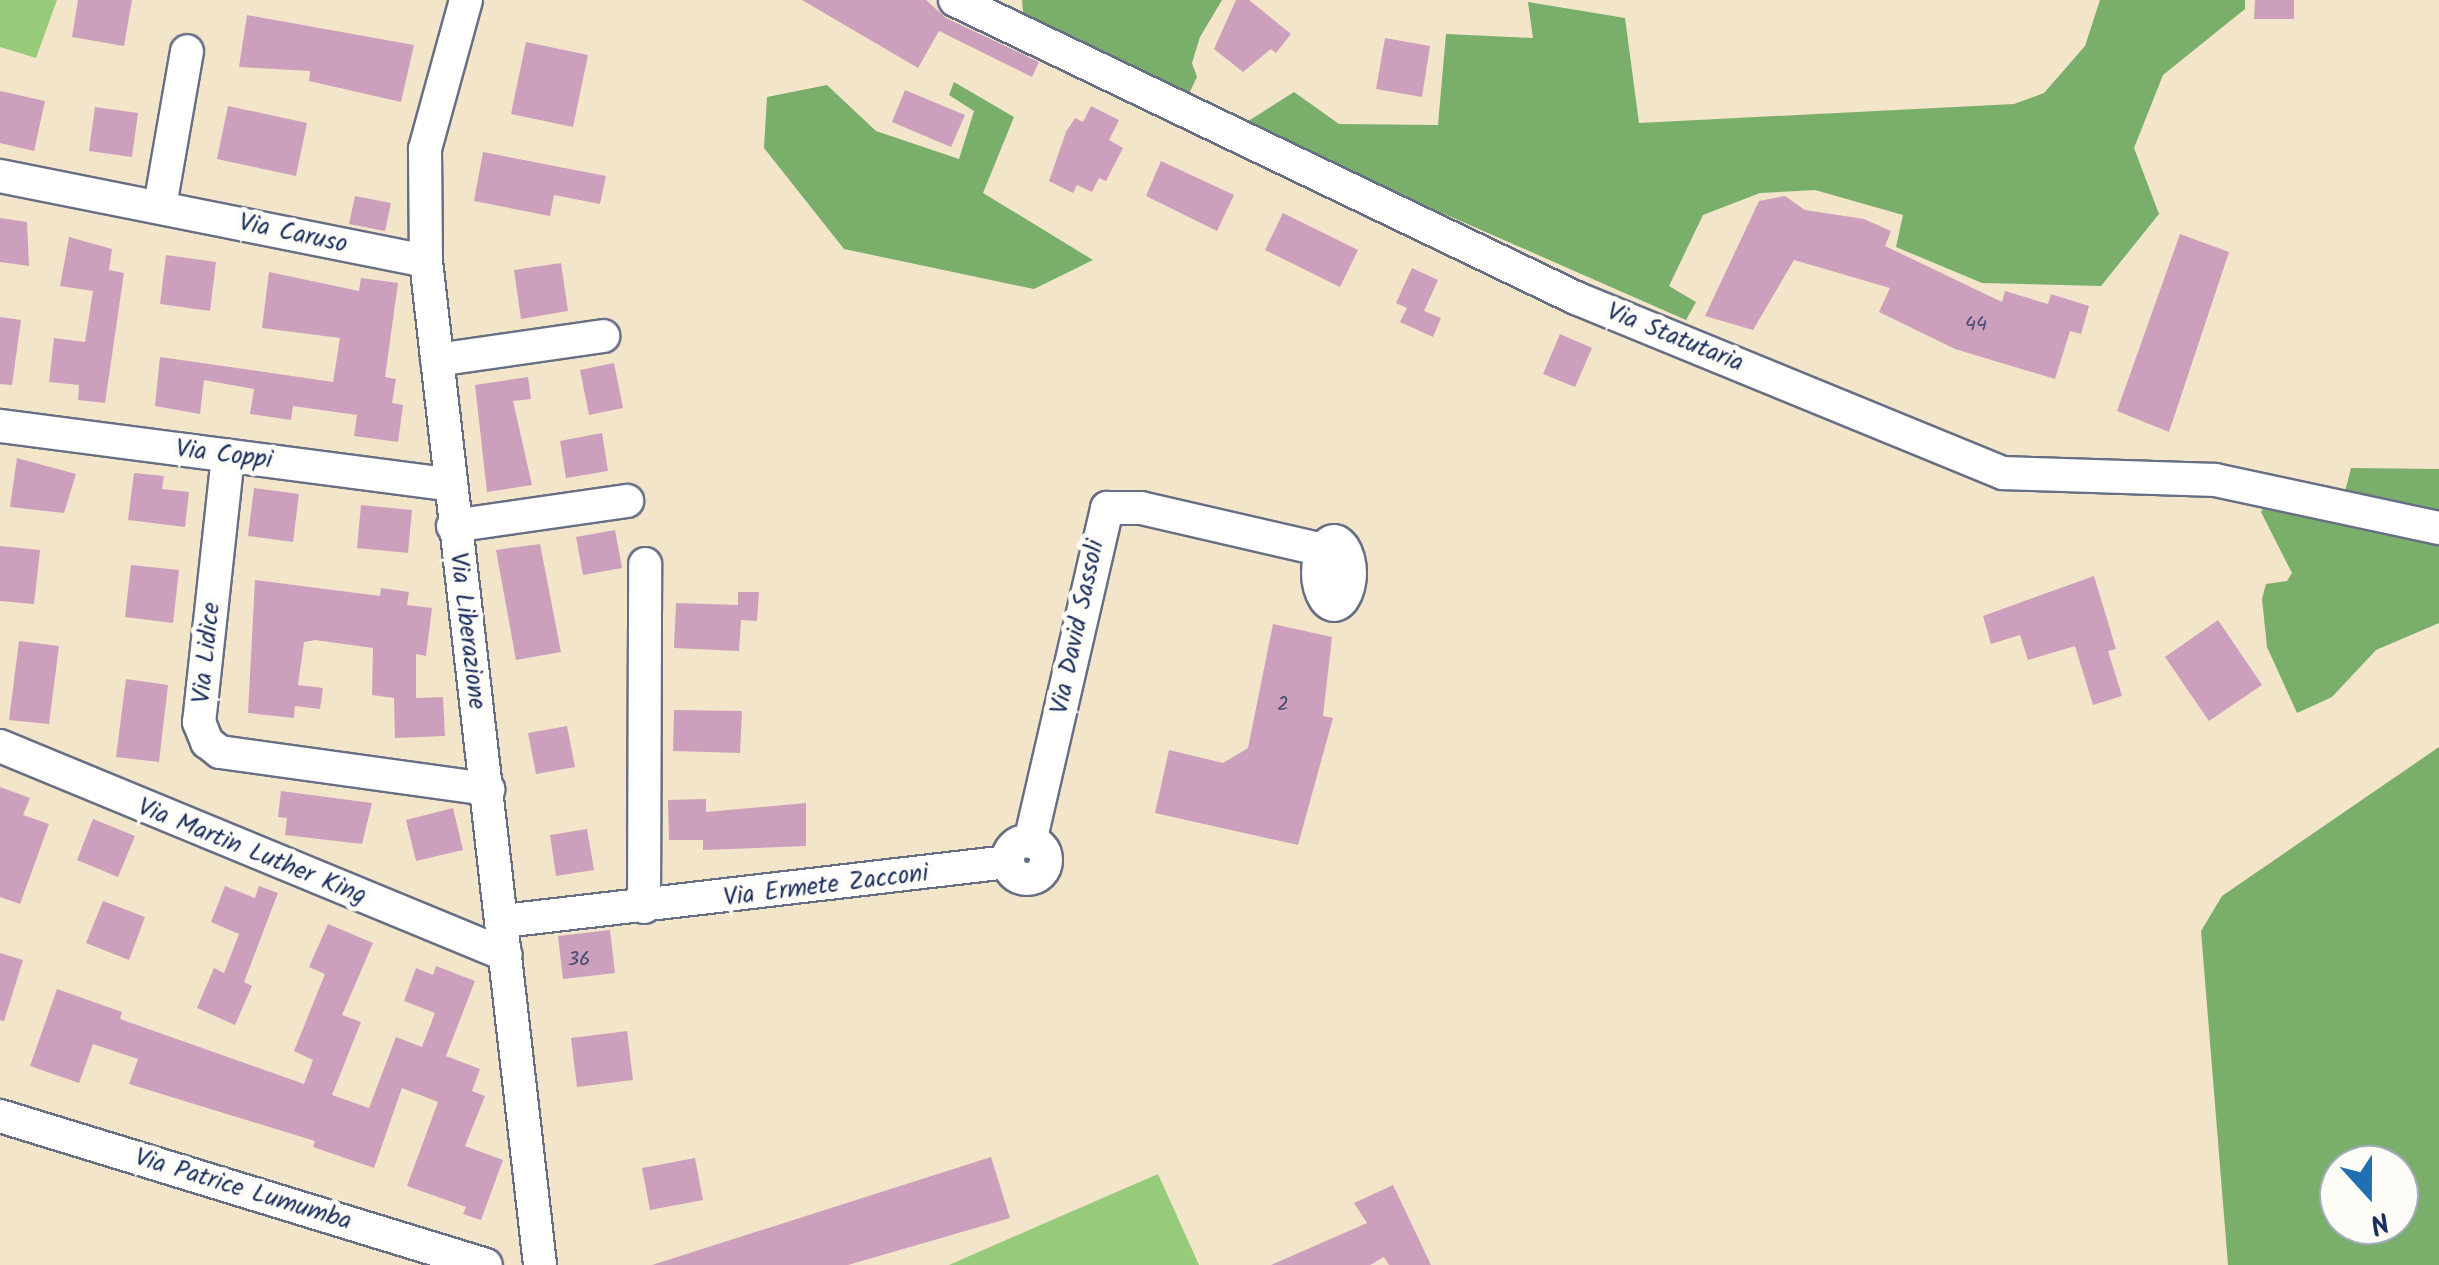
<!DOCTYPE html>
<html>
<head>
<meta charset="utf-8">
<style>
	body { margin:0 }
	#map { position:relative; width:2439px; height:1265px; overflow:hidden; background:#f3e5ca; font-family:Kalam,sans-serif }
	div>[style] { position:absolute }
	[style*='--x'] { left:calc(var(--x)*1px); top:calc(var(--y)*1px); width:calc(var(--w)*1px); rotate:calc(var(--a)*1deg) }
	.green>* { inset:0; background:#97ca7b }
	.forest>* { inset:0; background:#79ae6b }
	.building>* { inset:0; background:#cca0bc }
	.roads { filter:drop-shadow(2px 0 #676f84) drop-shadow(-2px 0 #676f84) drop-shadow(0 2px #676f84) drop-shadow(0 -2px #676f84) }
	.minor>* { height:32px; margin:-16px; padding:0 16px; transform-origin:16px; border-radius:16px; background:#fff }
	.minor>.ring { margin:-16px; padding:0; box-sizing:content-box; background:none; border:32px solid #fff; border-radius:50% }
	span { translate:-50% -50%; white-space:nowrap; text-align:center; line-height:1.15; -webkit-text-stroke:10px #fdfcf7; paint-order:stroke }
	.number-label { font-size:20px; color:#474b76 }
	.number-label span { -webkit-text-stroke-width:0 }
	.street-label { font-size:25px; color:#1b2f5e }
	.north { position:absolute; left:2319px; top:1145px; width:100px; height:100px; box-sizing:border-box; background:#fdfcf7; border:2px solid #a3aaba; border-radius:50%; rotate:159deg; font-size:28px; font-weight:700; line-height:40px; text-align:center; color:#1b2f5e }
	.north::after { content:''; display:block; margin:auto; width:35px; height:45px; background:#1f6fb2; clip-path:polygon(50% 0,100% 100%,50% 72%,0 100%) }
</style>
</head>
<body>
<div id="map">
	<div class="green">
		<i style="clip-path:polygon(0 0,57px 0,36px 58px,0 47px)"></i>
		<i style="clip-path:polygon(1158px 1174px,1199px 1265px,949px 1265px,1036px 1227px)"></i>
	</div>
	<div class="forest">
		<i style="clip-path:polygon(1022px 0,1222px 0,1200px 37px,1192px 63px,1197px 77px,1188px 96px,1024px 21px)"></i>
		<i style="clip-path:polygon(2100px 0,2245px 0,2245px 9px,2163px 75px,2134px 148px,2159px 214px,2101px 286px,1982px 283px,1896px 247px,1903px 215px,1815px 190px,1760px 193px,1703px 215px,1669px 286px,1696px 302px,1686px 320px,1242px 125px,1294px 92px,1339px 124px,1438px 125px,1446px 34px,1533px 38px,1528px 2px,1625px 18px,1639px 123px,2014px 104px,2044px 93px,2085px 46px)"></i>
		<i style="clip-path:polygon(954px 82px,1014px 117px,983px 193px,1093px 260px,1034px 289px,844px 249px,764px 148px,767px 97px,827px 85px,876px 131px,959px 159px,974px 111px,949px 95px)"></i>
		<i style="clip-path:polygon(2351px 468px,2439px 469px,2439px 623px,2376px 650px,2332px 697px,2297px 713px,2267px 647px,2262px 599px,2266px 584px,2287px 581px,2292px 573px,2261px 512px,2265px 506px,2339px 515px)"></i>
		<i style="clip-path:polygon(evenodd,2439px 747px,2439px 1265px,2228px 1265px,2201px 931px,2222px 896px,2439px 747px,2339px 1165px,2399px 1165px,2399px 1225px,2339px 1225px,2339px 1165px)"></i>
	</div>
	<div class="building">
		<i style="clip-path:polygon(78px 0,132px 0,124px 46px,72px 37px)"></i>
		<i style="clip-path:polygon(802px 0,926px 0,946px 18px,1039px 62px,1032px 77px,939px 31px,918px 68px)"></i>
		<i style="clip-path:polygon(1236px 0,1249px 0,1291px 34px,1276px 53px,1271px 49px,1243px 72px,1214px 49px)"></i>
		<i style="clip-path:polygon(2255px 0,2294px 0,2294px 19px,2254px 19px)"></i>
		<i style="clip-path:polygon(247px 15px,414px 45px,401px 102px,309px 81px,310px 71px,239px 67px)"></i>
		<i style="clip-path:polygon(1385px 38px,1430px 46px,1422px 97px,1376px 89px)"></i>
		<i style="clip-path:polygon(526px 42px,588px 55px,573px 127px,511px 114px)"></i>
		<i style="clip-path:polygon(905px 90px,965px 115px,951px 147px,892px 122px)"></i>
		<i style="clip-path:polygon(0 91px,45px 101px,34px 151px,0 143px)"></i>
		<i style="clip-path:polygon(228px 106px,307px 123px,296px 176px,217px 159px)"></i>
		<i style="clip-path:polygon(1091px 106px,1119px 120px,1109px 140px,1123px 148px,1106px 181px,1099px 178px,1092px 192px,1077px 185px,1073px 193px,1049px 181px,1066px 132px,1075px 118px,1083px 122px)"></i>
		<i style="clip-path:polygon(95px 107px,138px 113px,132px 157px,89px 151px)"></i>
		<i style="clip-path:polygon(483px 152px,606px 176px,600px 204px,554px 195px,550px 216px,474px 201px)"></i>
		<i style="clip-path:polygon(1161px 161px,1234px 195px,1217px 231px,1146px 196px)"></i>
		<i style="clip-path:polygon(355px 196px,391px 203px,385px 231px,349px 224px)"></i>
		<i style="clip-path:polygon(1785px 196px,1805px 210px,1864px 219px,1891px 231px,1885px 246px,2002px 302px,2005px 291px,2048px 304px,2051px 294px,2089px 306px,2081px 334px,2070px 331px,2055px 379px,1955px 349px,1879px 312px,1890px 288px,1794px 260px,1753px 330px,1705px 316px,1759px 201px)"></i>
		<i style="clip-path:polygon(1283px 213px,1358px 250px,1340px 287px,1265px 250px)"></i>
		<i style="clip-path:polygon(0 218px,27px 222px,29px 266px,0 262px)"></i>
		<i style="clip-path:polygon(2180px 234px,2229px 252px,2169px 432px,2117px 411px)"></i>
		<i style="clip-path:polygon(69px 237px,112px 249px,109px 270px,124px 273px,105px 403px,78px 400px,79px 385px,49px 382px,54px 338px,85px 342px,93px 291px,60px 286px)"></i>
		<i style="clip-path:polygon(166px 255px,216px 262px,210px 311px,160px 304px)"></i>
		<i style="clip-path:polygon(561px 263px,568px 311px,521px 319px,514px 270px)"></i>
		<i style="clip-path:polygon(1412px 268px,1438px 280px,1424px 311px,1441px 318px,1433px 337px,1400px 322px,1407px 308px,1396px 303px)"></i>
		<i style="clip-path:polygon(269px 272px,359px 291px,361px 278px,398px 283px,385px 377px,396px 379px,392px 403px,403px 405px,398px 442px,354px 436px,357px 415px,293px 406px,291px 420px,250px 414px,254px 389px,204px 380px,200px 414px,155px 406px,160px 357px,333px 382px,340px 338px,262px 328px)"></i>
		<i style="clip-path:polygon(0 317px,21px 320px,12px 385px,0 384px)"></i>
		<i style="clip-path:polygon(1560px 334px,1592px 348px,1575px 387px,1543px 374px)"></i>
		<i style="clip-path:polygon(614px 363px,623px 408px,589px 415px,580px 370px)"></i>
		<i style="clip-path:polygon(528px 377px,531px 399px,513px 401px,532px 485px,487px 492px,475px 385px)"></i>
		<i style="clip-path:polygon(602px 433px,608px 471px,566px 478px,560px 441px)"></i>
		<i style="clip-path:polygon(17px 458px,76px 474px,64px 513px,10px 507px)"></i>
		<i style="clip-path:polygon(134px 473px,164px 476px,162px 489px,189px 492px,185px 527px,128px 520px)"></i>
		<i style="clip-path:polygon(254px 488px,299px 494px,293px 542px,248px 536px)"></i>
		<i style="clip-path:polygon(361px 505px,412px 510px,408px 553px,357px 548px)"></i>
		<i style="clip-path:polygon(615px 530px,622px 568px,583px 575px,576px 537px)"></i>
		<i style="clip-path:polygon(540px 544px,561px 652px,516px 660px,496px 550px)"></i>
		<i style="clip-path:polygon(0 546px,40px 550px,34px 604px,0 601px)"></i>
		<i style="clip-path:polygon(131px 565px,179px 570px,173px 623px,125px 617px)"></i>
		<i style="clip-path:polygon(2094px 576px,2116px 649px,2108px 651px,2122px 696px,2093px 705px,2075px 646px,2028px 660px,2020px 635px,1991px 644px,1983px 616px)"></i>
		<i style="clip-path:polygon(255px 580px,380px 596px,381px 588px,409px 592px,407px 605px,432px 608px,426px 656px,416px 654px,416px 698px,443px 697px,445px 736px,395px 738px,394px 698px,372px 695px,373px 648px,315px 640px,304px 642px,298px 685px,323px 688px,320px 709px,295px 706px,294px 718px,248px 713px)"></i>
		<i style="clip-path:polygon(738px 592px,759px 592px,757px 621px,741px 620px,739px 651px,674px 648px,676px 603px,738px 605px)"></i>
		<i style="clip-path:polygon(2218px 620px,2262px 685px,2209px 721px,2165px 657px)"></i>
		<i style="clip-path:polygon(1273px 624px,1332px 637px,1323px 716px,1333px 718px,1298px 845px,1155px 813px,1169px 750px,1223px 763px,1248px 748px)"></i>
		<i style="clip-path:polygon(19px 641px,59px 646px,49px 724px,9px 720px)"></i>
		<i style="clip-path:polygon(126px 679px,168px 685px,159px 762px,116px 757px)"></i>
		<i style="clip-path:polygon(674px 710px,742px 711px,740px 753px,673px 751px)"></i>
		<i style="clip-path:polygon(567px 726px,575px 767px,536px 774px,528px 733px)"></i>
		<i style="clip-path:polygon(0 787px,30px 798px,23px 815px,49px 824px,20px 904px,0 897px)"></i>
		<i style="clip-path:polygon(281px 791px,372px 803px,362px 844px,285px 835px,287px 818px,278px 817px)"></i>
		<i style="clip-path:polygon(706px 799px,706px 812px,806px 803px,806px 846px,703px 850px,703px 840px,669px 840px,668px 800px)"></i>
		<i style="clip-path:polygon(453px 808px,463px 850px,416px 861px,406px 820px)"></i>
		<i style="clip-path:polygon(93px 819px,135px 836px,118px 877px,77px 860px)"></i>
		<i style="clip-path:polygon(587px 829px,594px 870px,556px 876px,550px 835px)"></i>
		<i style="clip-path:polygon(225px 886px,255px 898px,259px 886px,278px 893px,244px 982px,252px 986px,235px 1025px,197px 1008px,214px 968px,224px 973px,239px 934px,211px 922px)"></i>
		<i style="clip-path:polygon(103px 901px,145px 917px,129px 960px,86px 943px)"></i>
		<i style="clip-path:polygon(328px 924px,373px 943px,342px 1015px,361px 1022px,332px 1095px,369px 1108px,396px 1037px,422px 1047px,435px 1013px,404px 1001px,416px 968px,433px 975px,436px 966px,475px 981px,446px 1056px,480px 1069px,472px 1091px,485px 1096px,465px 1146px,503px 1160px,481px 1220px,463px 1214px,466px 1207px,407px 1186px,438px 1102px,402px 1088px,374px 1168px,313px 1147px,315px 1141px,129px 1084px,138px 1059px,93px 1044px,79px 1083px,30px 1066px,57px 989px,122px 1012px,120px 1019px,304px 1084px,313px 1060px,294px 1051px,325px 974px,309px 967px)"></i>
		<i style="clip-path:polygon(610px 930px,615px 973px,563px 979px,558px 936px)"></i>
		<i style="clip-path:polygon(0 953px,23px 960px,4px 1021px,0 1020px)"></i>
		<i style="clip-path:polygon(627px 1031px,633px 1080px,577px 1087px,571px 1038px)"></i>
		<i style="clip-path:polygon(991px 1157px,1010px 1218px,848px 1265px,652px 1265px)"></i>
		<i style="clip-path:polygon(695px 1158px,703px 1200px,650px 1210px,642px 1168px)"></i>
		<i style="clip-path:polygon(1393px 1185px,1431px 1265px,1389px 1265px,1384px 1257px,1370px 1265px,1271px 1265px,1367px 1223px,1354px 1203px)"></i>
	</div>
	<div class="roads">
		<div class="minor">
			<i style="--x:466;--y:0;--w:155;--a:105.4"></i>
			<i style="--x:425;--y:149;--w:112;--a:89.5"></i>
			<i style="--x:426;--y:261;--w:1010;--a:83.52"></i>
			<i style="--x:955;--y:0;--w:689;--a:25.64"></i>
			<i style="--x:1576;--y:298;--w:461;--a:22.3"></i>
			<i style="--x:2003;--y:473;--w:212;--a:1.9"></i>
			<i style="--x:2215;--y:480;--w:229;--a:12.1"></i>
			<i style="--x:0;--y:176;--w:434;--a:11.3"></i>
			<i style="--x:160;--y:206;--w:157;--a:-80.1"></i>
			<i style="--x:437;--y:360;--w:168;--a:-8.2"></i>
			<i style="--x:0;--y:426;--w:452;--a:7.4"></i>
			<i style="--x:228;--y:456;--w:268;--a:96.2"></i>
			<i style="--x:199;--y:722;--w:22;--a:68"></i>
			<i style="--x:207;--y:742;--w:16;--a:38"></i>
			<i style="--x:220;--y:752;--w:271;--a:7.9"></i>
			<i style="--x:453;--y:526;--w:176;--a:-8.2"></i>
			<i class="ring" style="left:1318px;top:541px;width:-2px;height:-2px"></i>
			<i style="--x:0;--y:746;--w:547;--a:22.44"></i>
			<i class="ring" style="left:1008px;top:841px;width:6px;height:6px"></i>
			<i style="--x:1030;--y:842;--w:343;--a:-77"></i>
			<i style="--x:1107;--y:508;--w:34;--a:0"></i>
			<i style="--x:1141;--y:508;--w:183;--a:13"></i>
			<i style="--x:644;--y:907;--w:343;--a:-89.8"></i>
			<i style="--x:504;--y:921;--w:507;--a:-6.68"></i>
			<i style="--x:0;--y:1116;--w:508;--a:17.04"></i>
		</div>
	</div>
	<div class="number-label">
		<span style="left:1976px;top:325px">44</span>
		<span style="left:1283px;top:705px">2</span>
		<span style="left:579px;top:960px">36</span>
	</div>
	<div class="street-label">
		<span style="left:293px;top:234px;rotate:12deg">Via Caruso</span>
		<span style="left:1675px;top:338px;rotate:22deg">Via Statutaria</span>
		<span style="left:224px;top:455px;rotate:7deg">Via Coppi</span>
		<span style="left:1078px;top:627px;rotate:-78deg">Via David Sassoli</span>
		<span style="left:467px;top:631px;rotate:83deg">Via Liberazione</span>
		<span style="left:207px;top:653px;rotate:-84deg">Via Lidice</span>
		<span style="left:252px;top:852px;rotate:22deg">Via Martin Luther King</span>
		<span style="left:826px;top:886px;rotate:-7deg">Via Ermete Zacconi</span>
		<span style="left:243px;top:1190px;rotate:17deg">Via Patrice Lumumba</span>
	</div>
	<div class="north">N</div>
</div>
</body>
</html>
